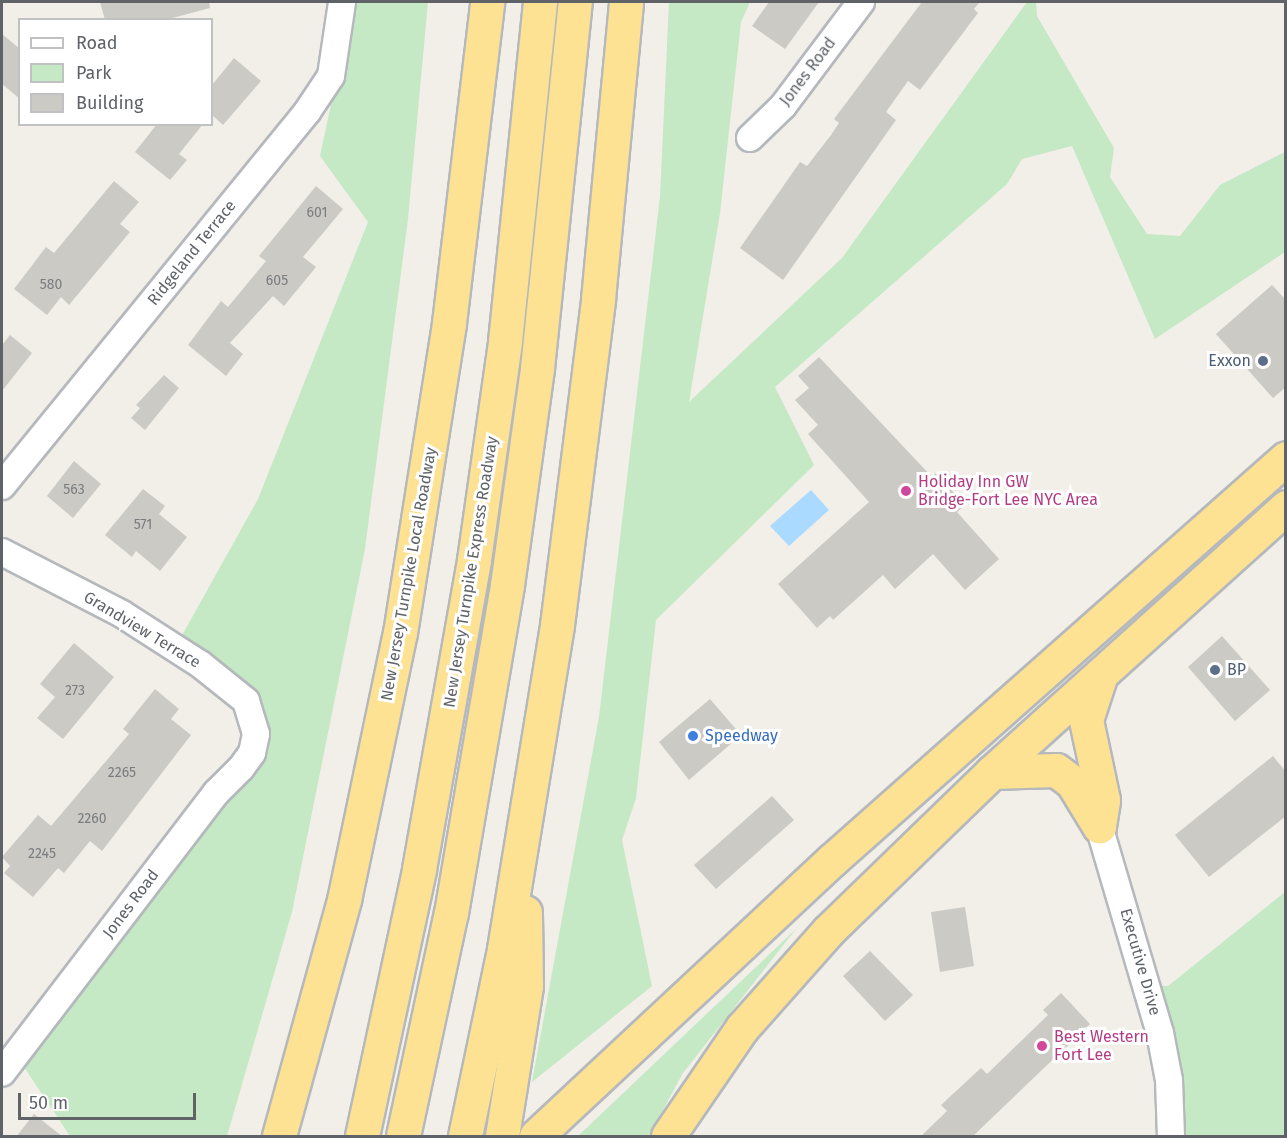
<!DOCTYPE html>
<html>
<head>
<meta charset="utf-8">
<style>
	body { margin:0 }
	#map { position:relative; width:1287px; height:1138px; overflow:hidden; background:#f1efe8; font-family:"Fira Sans",sans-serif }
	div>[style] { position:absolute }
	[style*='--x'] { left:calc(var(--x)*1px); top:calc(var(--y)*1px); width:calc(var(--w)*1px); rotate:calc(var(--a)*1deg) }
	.green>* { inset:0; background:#c5e8c5 }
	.water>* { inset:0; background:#aadaff }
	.building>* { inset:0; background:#cccac5 }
	.roads { filter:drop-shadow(2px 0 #b5b8bc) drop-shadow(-2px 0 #b5b8bc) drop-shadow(0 2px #b5b8bc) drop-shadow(0 -2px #b5b8bc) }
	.street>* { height:26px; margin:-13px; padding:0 13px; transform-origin:13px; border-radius:13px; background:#fff }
	.highway>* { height:33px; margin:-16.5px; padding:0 16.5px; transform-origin:16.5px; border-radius:16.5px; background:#fde293 }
	.dots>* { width:16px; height:16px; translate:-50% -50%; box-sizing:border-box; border:3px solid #fff; border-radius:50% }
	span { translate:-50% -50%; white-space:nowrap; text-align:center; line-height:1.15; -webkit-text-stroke:6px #fff; paint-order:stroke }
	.number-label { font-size:14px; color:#7a7d7f }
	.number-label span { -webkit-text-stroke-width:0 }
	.street-label { font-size:16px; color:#5f6368 }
	.service-label { font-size:16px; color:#4e5e75 }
	.right { translate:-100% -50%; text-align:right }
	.left { translate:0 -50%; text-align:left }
	.hotel-label { font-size:16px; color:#b23c85 }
	.shop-label { font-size:16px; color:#366cbe }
	.frame { position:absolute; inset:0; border:3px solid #5f6368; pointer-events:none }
	.legend { position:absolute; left:18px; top:18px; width:195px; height:108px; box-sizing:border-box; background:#fff; border:2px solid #bfc1c3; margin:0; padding:8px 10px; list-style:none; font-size:18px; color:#5f6368 }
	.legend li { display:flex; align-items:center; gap:12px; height:30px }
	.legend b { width:30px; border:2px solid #bfc1c3 }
	.scale { position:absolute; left:18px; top:1093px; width:178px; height:27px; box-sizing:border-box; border:3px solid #5f6368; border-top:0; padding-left:8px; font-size:18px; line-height:21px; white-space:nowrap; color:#5f6368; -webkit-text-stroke:4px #fff; paint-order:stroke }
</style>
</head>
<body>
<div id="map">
	<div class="green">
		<i style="clip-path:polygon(353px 2px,428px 2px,408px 219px,365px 549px,292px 912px,227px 1136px,70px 1136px,16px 1055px,241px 768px,254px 716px,175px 648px,258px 499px,368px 222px,320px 156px)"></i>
		<i style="clip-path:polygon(669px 2px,750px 2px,741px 22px,720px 213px,689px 402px,842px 258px,1027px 2px,1036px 2px,1037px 16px,1114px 148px,1110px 177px,1147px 234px,1180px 236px,1220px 185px,1285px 152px,1285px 252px,1155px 339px,1072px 146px,1022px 159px,1007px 184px,775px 387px,814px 465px,656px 620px,636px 798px,622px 840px,652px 986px,532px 1082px,599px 717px,660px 197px)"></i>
		<i style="clip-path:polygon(1285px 892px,1285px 1136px,1171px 1136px,1147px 985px,1168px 986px)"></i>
		<i style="clip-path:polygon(796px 929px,683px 1073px,649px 1136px,578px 1136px)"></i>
	</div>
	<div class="water">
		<i style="clip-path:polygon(811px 490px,829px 510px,789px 546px,770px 526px)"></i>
	</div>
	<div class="building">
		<i style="clip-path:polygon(100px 2px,209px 2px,210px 8px,165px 20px,105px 20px)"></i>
		<i style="clip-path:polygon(769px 2px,819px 2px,785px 49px,752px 26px)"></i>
		<i style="clip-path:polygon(922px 2px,980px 2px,974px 9px,978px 13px,920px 90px,908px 81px,886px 112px,896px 120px,783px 280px,740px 248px,800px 162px,807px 166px,831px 135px,839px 123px,834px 119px)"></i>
		<i style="clip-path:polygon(2px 34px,20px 49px,20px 99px,2px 84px)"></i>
		<i style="clip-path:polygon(234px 58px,261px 81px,223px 125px,212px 115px,212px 85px)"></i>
		<i style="clip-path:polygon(157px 124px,203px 124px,179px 154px,187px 160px,170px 180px,135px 152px)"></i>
		<i style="clip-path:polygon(114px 181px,139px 202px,120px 224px,130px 232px,69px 305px,61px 297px,47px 315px,14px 289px,46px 247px,54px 253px)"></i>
		<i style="clip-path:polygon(316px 186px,343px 209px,303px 257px,316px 267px,284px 306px,273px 296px,230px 343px,243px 354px,226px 376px,188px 345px,221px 301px,228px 307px,266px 261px,259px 256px)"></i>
		<i style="clip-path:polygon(1272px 285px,1286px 300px,1286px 387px,1273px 398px,1216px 334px)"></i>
		<i style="clip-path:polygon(10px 335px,32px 353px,2px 391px,2px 345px)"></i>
		<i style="clip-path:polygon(819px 357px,932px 477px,936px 473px,965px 505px,957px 512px,999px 559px,965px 590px,933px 554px,895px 589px,883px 575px,833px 620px,830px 616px,817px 628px,778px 584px,869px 502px,808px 434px,818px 425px,795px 400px,809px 388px,798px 376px)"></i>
		<i style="clip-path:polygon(164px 375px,179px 388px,145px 430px,131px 418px,140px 408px,136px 405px)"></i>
		<i style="clip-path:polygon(74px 461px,101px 484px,73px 518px,47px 496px)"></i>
		<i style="clip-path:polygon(143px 489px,165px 506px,159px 514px,187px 537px,160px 571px,136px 551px,132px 557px,105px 535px)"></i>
		<i style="clip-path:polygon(1222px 636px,1270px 690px,1235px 721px,1188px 667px)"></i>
		<i style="clip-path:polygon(74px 643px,114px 677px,63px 739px,37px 718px,55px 697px,40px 684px)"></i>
		<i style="clip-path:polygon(155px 689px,179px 709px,171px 719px,191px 735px,102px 851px,90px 841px,64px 873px,58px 868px,33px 897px,4px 873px,10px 866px,2px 857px,38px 815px,51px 826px,129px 734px,123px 729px)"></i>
		<i style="clip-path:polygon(710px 699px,741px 735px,689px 780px,659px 742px)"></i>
		<i style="clip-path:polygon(1273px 756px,1286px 772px,1286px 816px,1209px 877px,1175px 835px)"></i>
		<i style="clip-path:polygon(772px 796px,794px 820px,716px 889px,694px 865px)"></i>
		<i style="clip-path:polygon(965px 907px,974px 966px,940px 972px,931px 912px)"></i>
		<i style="clip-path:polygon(870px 951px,913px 995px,885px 1021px,843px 976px)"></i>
		<i style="clip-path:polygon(1061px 993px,1090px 1024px,972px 1137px,920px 1137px,947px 1111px,941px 1105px,981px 1068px,987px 1074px,1048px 1015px,1043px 1010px)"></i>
		<i style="clip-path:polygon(34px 1114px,63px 1137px,16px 1137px)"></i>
	</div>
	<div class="roads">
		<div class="street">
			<i style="--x:750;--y:138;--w:46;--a:-44.1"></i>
			<i style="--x:783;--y:106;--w:130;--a:-53.1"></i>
			<i style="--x:2;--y:486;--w:483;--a:-50.8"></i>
			<i style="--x:307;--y:112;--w:43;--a:-56.3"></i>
			<i style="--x:331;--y:76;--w:75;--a:-81.5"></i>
			<i style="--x:2;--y:552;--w:135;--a:27.3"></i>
			<i style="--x:122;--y:614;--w:93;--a:32.7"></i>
			<i style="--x:200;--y:664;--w:59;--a:38.8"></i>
			<i style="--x:246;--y:701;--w:34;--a:73"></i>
			<i style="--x:256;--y:734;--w:19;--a:102"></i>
			<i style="--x:252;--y:753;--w:19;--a:126"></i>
			<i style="--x:241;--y:768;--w:35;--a:135"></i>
			<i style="--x:216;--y:793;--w:352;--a:127.4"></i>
			<i style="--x:1099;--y:826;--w:216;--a:73.6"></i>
			<i style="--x:1160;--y:1033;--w:48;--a:79.2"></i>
			<i style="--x:1169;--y:1080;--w:56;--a:88"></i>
		</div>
		<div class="highway">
			<i style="--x:992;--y:772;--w:64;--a:-1.8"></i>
			<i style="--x:1056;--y:770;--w:20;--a:37"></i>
			<i style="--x:1072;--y:782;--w:52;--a:58.5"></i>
			<i style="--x:1099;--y:826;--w:26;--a:-81"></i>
			<i style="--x:1103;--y:800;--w:82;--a:-102"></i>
			<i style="--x:1086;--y:720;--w:48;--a:-71.9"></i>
			<i style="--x:279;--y:1136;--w:245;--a:-74.6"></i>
			<i style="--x:344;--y:900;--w:273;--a:-78.2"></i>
			<i style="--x:400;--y:633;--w:314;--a:-81"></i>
			<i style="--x:449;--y:323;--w:323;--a:-83.2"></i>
			<i style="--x:362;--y:1136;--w:273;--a:-77.9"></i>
			<i style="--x:419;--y:869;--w:314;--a:-79.9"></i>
			<i style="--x:474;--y:560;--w:221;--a:-81.9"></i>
			<i style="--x:505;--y:341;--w:341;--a:-84.1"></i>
			<i style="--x:403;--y:1136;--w:228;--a:-77.9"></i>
			<i style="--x:451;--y:913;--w:333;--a:-80.3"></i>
			<i style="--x:507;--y:585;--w:219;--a:-82.1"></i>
			<i style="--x:537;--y:368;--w:368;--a:-84.1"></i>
			<i style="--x:465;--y:1136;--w:191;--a:-78.2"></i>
			<i style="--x:504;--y:949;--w:328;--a:-80.7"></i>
			<i style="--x:557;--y:625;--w:329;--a:-82.8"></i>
			<i style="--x:598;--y:299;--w:298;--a:-84.6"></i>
			<i style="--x:502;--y:1136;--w:152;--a:-80.9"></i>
			<i style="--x:526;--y:986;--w:74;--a:-90.8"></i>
			<i style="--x:536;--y:1136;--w:405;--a:-43"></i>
			<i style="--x:832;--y:860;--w:606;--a:-41.52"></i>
			<i style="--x:668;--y:1136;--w:131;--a:-55.6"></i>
			<i style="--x:742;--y:1028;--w:130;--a:-48.4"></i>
			<i style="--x:828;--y:931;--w:228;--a:-44.1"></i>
			<i style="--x:992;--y:772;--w:396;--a:-42"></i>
		</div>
	</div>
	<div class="dots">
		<i style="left:1263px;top:361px;background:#5c6f8a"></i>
		<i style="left:906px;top:491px;background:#d1479c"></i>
		<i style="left:1215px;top:670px;background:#5c6f8a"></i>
		<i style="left:693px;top:736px;background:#3f7fe0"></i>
		<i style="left:1042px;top:1046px;background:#d1479c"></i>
	</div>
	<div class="number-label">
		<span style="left:317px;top:213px">601</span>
		<span style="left:277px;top:281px">605</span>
		<span style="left:51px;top:285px">580</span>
		<span style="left:74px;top:490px">563</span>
		<span style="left:143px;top:525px">571</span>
		<span style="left:75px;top:691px">273</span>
		<span style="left:122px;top:773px">2265</span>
		<span style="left:92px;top:819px">2260</span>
		<span style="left:42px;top:854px">2245</span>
	</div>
	<div class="street-label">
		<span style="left:808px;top:72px;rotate:-53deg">Jones Road</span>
		<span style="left:192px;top:253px;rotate:-51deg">Ridgeland Terrace</span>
		<span style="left:471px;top:572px;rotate:-81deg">New Jersey Turnpike Express Roadway</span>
		<span style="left:409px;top:574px;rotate:-80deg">New Jersey Turnpike Local Roadway</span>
		<span style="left:142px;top:630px;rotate:31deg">Grandview Terrace</span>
		<span style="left:131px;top:904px;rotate:-53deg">Jones Road</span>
		<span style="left:1140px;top:962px;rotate:74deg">Executive Drive</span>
	</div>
	<div class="service-label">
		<span class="right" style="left:1251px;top:361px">Exxon</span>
		<span class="left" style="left:1227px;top:670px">BP</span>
	</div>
	<div class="hotel-label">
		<span class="left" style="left:918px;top:491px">Holiday Inn GW<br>Bridge-Fort Lee NYC Area</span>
		<span class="left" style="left:1054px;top:1046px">Best Western<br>Fort Lee</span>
	</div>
	<div class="shop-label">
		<span class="left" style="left:705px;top:736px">Speedway</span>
	</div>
	<div class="frame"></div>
	<ul class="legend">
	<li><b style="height:8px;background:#fff"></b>Road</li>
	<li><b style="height:16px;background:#c5e8c5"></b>Park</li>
	<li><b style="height:16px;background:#cccac5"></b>Building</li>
	</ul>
	<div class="scale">50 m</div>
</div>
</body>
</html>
